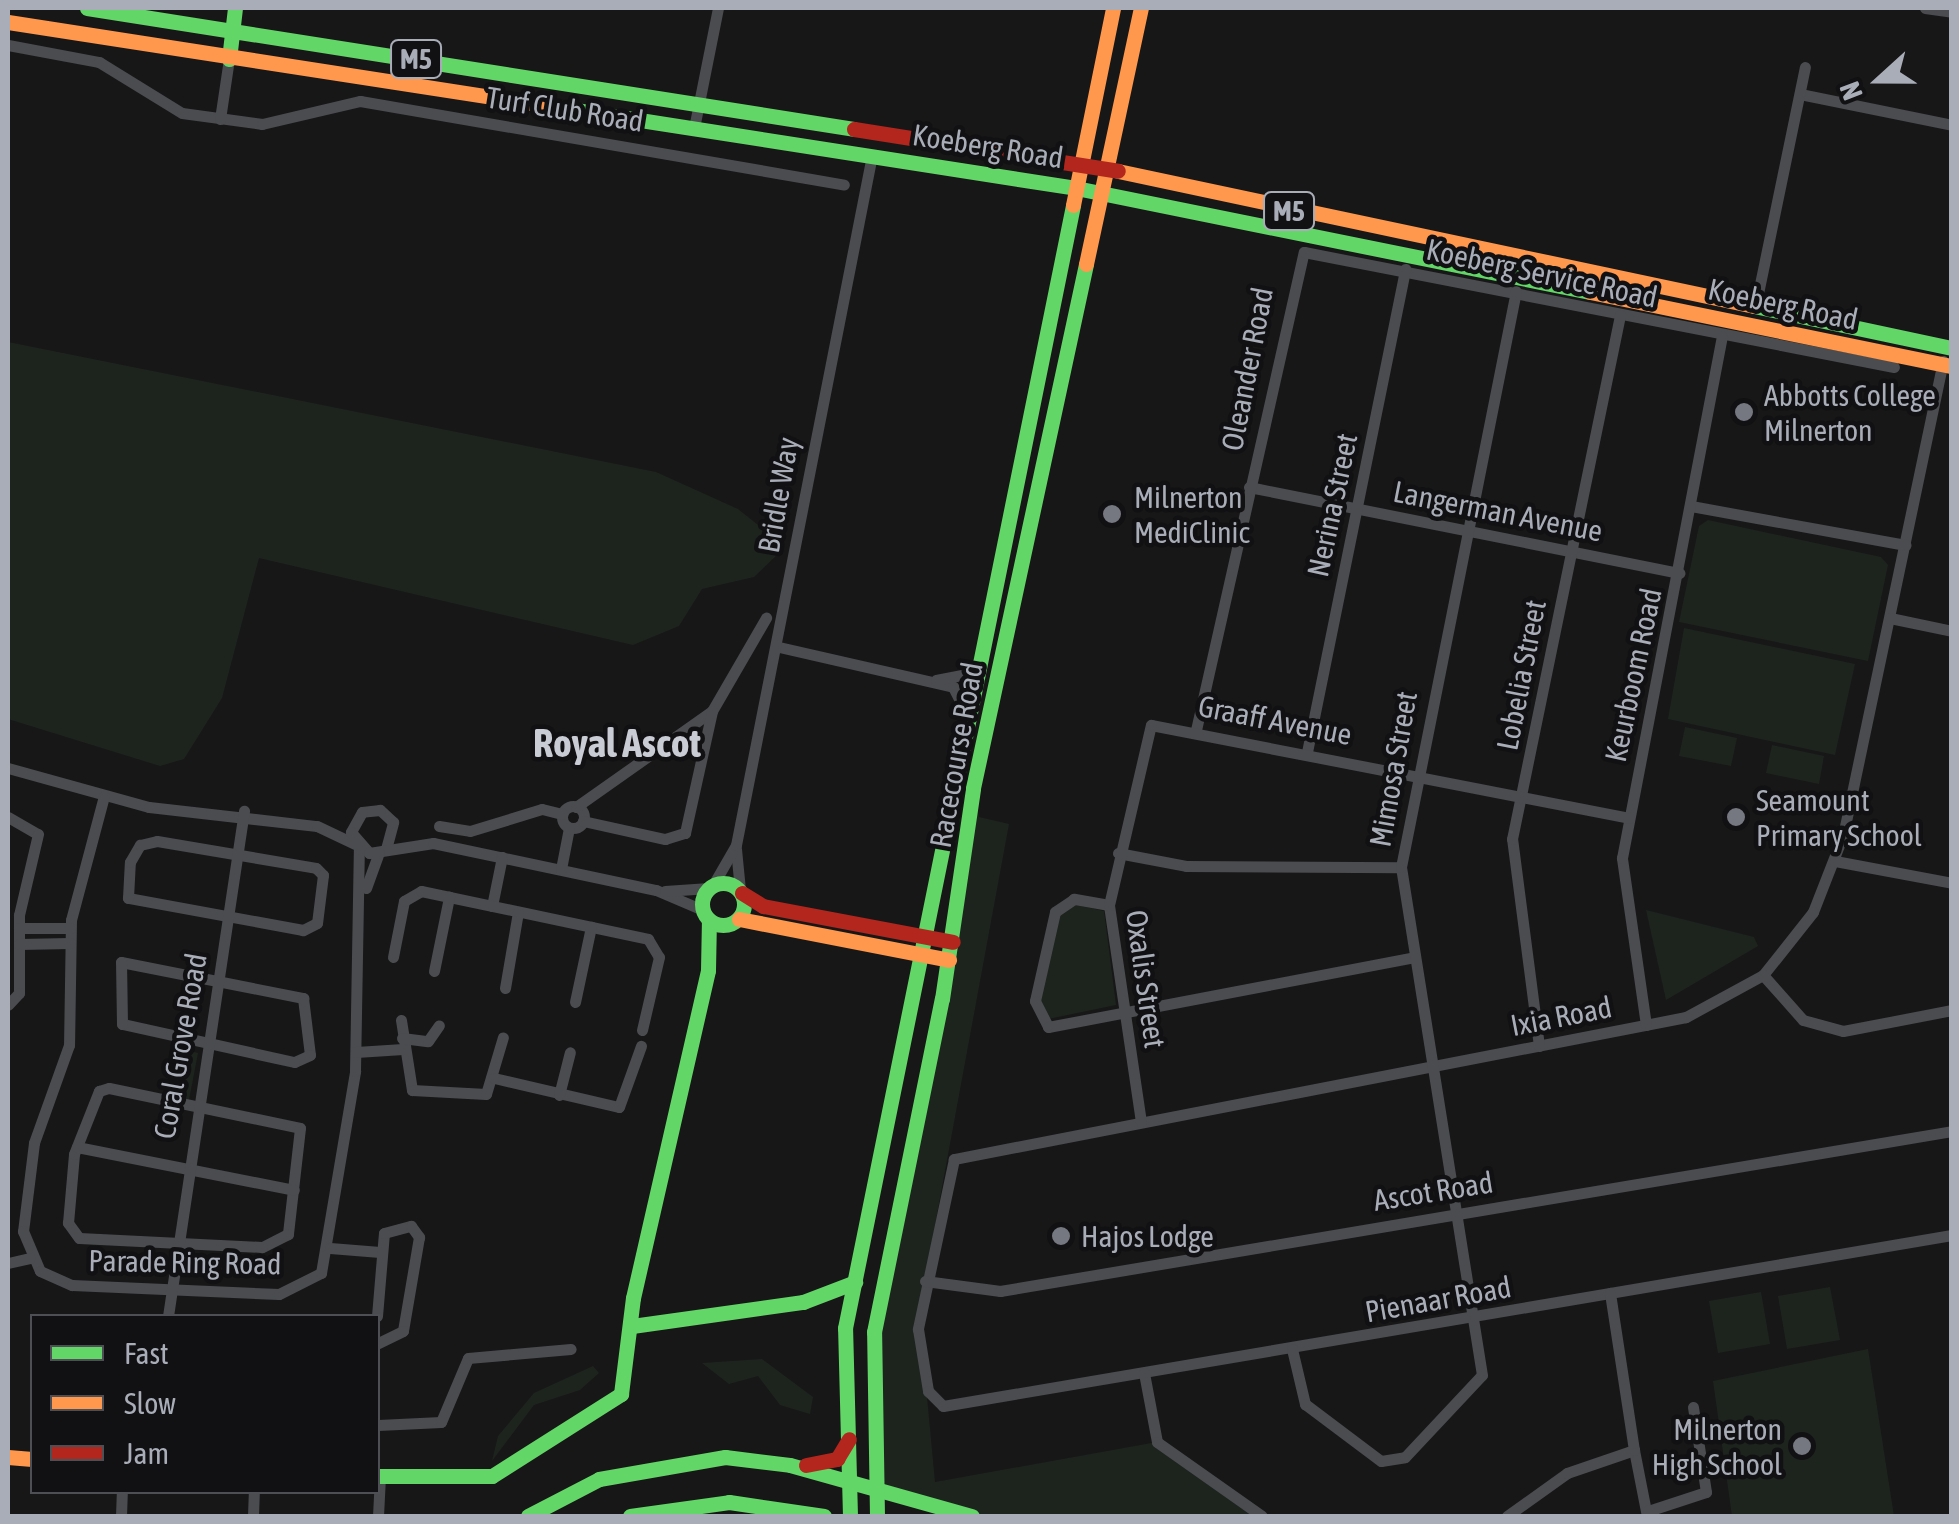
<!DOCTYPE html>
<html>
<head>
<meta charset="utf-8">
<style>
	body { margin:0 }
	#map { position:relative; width:1959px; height:1524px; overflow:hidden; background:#171717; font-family:"Asap Condensed",sans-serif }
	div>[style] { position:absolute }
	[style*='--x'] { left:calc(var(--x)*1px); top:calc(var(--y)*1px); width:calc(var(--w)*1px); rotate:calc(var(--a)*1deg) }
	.green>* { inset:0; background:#1d241e }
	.street>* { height:11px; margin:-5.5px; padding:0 5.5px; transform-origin:5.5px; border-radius:5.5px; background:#4b4c50 }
	.street>.ring { margin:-5.5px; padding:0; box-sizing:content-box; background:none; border:11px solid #4b4c50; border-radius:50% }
	.fast>* { height:15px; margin:-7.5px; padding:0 7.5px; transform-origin:7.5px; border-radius:7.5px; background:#63d668 }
	.fast>.ring { margin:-7.5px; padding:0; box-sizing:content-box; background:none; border:15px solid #63d668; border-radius:50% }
	.slow>* { height:15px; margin:-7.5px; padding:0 7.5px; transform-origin:7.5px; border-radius:7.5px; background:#ff974d }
	.jam>* { height:15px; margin:-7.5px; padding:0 7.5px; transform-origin:7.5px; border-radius:7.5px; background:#b3261e }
	.dots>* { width:28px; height:28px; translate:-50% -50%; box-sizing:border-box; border:5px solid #111113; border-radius:50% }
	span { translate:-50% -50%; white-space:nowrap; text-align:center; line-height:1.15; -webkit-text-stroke:9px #111113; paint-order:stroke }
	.shield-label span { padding:2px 8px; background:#111113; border:2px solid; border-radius:8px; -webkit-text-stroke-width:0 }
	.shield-label { font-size:28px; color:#a8adb8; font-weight:700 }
	.street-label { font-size:30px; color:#a8adb8 }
	.poi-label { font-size:30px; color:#a8adb8 }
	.left { translate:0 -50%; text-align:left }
	.right { translate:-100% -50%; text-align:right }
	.district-label { font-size:40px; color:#c9ccd4; font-weight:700 }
	.frame { position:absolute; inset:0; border:10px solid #a8adb8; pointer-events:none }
	.legend { position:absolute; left:30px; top:1314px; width:350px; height:180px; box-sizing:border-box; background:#111113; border:2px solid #4d4f55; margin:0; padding:12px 18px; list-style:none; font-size:30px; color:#a8adb8 }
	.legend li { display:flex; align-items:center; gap:20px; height:50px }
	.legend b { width:50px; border:2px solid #4d4f55 }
	.north { position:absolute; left:1829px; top:30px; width:100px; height:100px; -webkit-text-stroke:8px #111113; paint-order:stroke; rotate:249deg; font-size:28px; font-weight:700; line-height:40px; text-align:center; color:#a8adb8 }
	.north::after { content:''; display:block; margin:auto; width:35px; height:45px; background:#a8adb8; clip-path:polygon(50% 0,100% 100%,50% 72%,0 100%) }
</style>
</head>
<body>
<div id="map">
	<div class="green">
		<i style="clip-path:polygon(8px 342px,656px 472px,738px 509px,773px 537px,778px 554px,754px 577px,702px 589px,679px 626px,633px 645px,259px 558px,222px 698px,184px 759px,160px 766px,8px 719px)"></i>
		<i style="clip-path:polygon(1708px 520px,1881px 557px,1888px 565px,1868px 661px,1679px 622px,1699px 526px)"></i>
		<i style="clip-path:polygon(1684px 628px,1855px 664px,1835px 755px,1668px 719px)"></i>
		<i style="clip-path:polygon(1685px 727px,1737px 738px,1731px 766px,1679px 756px)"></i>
		<i style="clip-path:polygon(1772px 745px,1824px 756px,1819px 784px,1766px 773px)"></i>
		<i style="clip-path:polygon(973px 788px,979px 817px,1009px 824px,919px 1312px,935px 1482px,1157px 1442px,1262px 1516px,972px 1516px,878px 1492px,870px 1379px)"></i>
		<i style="clip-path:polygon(1072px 904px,1104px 911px,1116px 1005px,1048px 1019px,1039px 1011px,1056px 917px)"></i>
		<i style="clip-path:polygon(1646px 910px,1754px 937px,1758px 946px,1666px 1000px)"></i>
		<i style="clip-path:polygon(183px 1049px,198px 1053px,189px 1100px,174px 1097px)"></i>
		<i style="clip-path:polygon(1830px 1287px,1840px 1340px,1787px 1349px,1778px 1296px)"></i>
		<i style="clip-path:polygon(1761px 1292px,1770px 1344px,1718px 1353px,1709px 1301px)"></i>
		<i style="clip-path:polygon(1868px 1349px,1894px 1516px,1732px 1516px,1713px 1381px)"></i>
		<i style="clip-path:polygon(762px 1359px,813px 1397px,810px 1414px,780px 1405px,758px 1376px,729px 1384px,702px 1363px)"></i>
		<i style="clip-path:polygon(593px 1366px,599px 1373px,580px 1390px,534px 1405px,492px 1461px,498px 1436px,534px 1393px)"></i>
	</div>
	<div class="street">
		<i style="--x:1925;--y:8;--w:27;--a:8"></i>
		<i style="--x:8;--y:45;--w:93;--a:10.6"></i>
		<i style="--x:99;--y:62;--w:97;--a:31.6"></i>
		<i style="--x:182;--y:113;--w:81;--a:7.8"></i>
		<i style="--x:262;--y:124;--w:101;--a:-13.2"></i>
		<i style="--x:360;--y:101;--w:491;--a:9.8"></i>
		<i style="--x:1800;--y:94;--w:155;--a:11.5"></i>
		<i style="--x:220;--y:119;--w:61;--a:-81.5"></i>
		<i style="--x:694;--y:128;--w:122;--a:-78.7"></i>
		<i style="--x:1755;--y:308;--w:246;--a:-78.3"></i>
		<i style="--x:1943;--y:361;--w:484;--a:101.9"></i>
		<i style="--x:1843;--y:835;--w:83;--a:111.3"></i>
		<i style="--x:1813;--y:912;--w:80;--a:128.4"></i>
		<i style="--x:1763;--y:975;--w:88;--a:151.4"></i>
		<i style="--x:1686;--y:1017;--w:746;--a:169.02"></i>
		<i style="--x:954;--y:1159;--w:174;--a:102"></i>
		<i style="--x:918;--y:1329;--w:63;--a:80.8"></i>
		<i style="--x:928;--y:1391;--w:21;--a:45"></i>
		<i style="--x:943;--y:1406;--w:1023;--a:-9.62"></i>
		<i style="--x:1249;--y:487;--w:439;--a:11.3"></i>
		<i style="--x:1691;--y:506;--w:218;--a:10.3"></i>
		<i style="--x:1890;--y:618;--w:63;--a:11.8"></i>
		<i style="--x:779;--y:647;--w:179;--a:12.9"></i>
		<i style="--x:953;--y:687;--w:31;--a:63"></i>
		<i style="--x:936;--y:680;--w:33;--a:-11"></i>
		<i style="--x:968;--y:674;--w:18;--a:-49"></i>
		<i style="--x:1196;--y:730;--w:490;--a:-77.3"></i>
		<i style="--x:1304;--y:252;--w:601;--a:11.03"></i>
		<i style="--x:1307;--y:752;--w:493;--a:-78.5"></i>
		<i style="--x:8;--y:768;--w:146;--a:15.5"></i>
		<i style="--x:149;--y:807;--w:169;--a:6.5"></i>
		<i style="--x:317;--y:826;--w:42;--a:25.3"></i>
		<i style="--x:104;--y:796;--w:128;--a:104.9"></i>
		<i style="--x:71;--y:920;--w:125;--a:90.9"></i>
		<i style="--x:69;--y:1045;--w:104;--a:109.7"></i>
		<i style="--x:34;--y:1143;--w:89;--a:97.1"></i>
		<i style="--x:23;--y:1231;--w:43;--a:67"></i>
		<i style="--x:40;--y:1271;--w:35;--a:24"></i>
		<i style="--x:72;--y:1285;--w:207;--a:2.5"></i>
		<i style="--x:279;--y:1294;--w:47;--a:-26.6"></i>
		<i style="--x:321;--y:1273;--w:205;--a:-80.4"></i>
		<i style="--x:355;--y:1071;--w:223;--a:-89"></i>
		<i class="ring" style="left:562px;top:806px;width:11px;height:11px"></i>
		<i style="--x:576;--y:807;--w:166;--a:-35.2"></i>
		<i style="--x:712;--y:711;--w:108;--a:-59.9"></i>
		<i style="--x:8;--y:817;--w:34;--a:30"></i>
		<i style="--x:38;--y:834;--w:83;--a:103.2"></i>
		<i style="--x:19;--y:915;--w:78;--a:90"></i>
		<i style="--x:19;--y:993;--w:16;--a:133"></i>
		<i style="--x:583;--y:821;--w:84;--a:12.4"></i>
		<i style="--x:665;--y:839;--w:21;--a:-17"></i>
		<i style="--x:685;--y:833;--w:125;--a:-77.5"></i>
		<i style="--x:439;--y:826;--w:31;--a:9"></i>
		<i style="--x:470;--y:831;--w:75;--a:-17"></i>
		<i style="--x:542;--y:809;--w:21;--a:14"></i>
		<i style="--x:157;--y:841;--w:161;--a:9.6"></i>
		<i style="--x:316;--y:868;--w:10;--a:45"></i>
		<i style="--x:323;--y:875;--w:48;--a:97.1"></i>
		<i style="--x:317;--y:923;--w:16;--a:153"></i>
		<i style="--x:303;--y:930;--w:178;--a:-169.6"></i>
		<i style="--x:128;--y:898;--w:36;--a:-87"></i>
		<i style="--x:130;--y:862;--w:20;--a:-60"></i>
		<i style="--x:140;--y:845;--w:17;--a:-13"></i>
		<i style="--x:386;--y:849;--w:28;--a:-75"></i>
		<i style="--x:393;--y:822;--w:18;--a:-137"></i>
		<i style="--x:380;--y:810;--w:18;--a:174"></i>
		<i style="--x:362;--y:812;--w:23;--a:119"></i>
		<i style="--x:351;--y:832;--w:28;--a:49"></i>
		<i style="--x:369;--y:853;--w:65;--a:-8.9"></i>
		<i style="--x:433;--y:843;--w:228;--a:11.9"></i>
		<i style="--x:656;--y:890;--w:51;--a:23.1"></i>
		<i style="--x:736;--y:849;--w:41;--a:84.4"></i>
		<i style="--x:1118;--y:853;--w:69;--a:10.8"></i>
		<i style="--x:1186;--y:866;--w:215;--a:0.3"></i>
		<i style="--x:1835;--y:861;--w:119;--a:10.6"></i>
		<i style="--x:561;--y:869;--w:42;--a:-79"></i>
		<i style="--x:713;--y:885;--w:46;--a:-60.1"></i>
		<i style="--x:736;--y:845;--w:703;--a:-78.85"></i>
		<i style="--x:366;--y:888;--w:37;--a:-70"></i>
		<i style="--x:665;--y:891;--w:44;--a:-3.9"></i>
		<i style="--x:1109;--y:905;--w:36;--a:-170"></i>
		<i style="--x:1074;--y:899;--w:23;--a:146"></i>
		<i style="--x:1055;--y:912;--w:91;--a:102.7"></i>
		<i style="--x:1035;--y:1001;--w:29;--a:63"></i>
		<i style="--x:1048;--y:1027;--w:373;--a:-10.8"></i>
		<i style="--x:492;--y:906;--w:50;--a:-78.5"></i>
		<i style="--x:19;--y:928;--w:51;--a:0"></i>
		<i style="--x:19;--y:944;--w:51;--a:-1.1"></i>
		<i style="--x:393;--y:957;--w:57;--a:-78.9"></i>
		<i style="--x:404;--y:901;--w:20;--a:-30"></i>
		<i style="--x:421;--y:891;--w:232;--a:11.9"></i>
		<i style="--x:648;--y:939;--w:21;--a:59"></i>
		<i style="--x:659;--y:957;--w:75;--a:103.1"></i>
		<i style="--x:121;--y:962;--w:186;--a:11.2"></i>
		<i style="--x:303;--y:998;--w:57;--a:83"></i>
		<i style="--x:310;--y:1055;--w:17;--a:156"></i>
		<i style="--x:294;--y:1062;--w:176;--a:-167.5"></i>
		<i style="--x:122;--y:1024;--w:62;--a:-90.9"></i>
		<i style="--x:434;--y:971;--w:76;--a:-78.5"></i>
		<i style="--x:1763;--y:975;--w:60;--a:48.4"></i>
		<i style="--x:1803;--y:1020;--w:41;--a:15.4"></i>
		<i style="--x:1843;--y:1031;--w:111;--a:-10.9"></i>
		<i style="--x:505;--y:988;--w:77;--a:-80.3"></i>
		<i style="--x:575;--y:1002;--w:77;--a:-78"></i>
		<i style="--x:401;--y:1020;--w:71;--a:81.1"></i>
		<i style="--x:412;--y:1090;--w:74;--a:3.1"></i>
		<i style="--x:486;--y:1094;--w:59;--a:-73.4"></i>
		<i style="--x:1646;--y:1025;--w:169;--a:-98.2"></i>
		<i style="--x:1622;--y:858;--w:531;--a:-79.16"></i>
		<i style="--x:402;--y:1038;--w:26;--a:7"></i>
		<i style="--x:428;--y:1041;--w:19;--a:-55"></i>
		<i style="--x:1539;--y:1046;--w:209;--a:-97.4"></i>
		<i style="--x:1512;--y:839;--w:535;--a:-78.35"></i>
		<i style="--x:356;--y:1052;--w:47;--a:-3.7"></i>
		<i style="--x:494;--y:1078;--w:128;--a:13.1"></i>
		<i style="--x:619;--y:1107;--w:65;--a:-70.2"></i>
		<i style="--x:109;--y:1088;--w:195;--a:11.8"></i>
		<i style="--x:300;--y:1128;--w:107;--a:96.5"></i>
		<i style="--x:288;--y:1234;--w:29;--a:153"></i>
		<i style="--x:262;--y:1247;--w:183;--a:-177.2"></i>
		<i style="--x:79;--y:1238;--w:19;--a:-126"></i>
		<i style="--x:68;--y:1223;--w:69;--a:-85"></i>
		<i style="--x:74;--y:1154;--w:68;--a:-68.4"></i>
		<i style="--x:99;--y:1091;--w:10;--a:-17"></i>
		<i style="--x:559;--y:1095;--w:44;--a:-75.7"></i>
		<i style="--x:1141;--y:1122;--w:219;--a:-98.4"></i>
		<i style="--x:1109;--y:905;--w:185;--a:-76.9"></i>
		<i style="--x:1151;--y:725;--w:487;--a:11"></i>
		<i style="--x:77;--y:1147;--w:221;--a:11.2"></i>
		<i style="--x:330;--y:1248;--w:50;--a:4.6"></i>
		<i style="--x:8;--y:1263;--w:22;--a:-13"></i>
		<i style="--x:925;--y:1281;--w:76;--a:7.6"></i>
		<i style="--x:1000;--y:1291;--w:965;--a:-9.54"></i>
		<i style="--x:168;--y:1316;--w:511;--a:-81.44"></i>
		<i style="--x:377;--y:1316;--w:83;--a:-85.2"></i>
		<i style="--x:384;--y:1233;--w:28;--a:-15"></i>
		<i style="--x:411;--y:1226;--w:14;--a:54"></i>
		<i style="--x:419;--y:1237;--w:95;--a:99.7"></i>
		<i style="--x:403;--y:1331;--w:28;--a:154"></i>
		<i style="--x:1292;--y:1349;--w:57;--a:76.7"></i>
		<i style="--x:1305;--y:1404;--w:95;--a:36.9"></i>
		<i style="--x:1381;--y:1461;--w:24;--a:-9"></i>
		<i style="--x:1405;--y:1457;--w:112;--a:-46.8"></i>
		<i style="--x:1482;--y:1375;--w:514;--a:-99.06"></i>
		<i style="--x:1401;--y:867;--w:587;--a:-78.71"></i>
		<i style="--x:1144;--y:1373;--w:70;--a:79.3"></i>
		<i style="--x:1157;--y:1442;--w:128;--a:35.2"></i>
		<i style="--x:378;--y:1425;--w:63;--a:-2.7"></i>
		<i style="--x:441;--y:1422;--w:69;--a:-67.1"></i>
		<i style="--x:468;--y:1358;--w:103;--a:-5"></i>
		<i style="--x:1634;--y:1450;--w:67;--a:78.9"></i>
		<i style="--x:1648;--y:1511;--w:61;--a:-18.1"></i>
		<i style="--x:1706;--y:1492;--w:86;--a:-98.7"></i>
		<i style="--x:121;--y:1516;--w:24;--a:-88"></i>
		<i style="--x:253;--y:1516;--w:24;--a:-88"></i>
		<i style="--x:378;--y:1516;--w:40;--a:-87.1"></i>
		<i style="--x:1507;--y:1516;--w:74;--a:-35.6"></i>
		<i style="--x:1567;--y:1473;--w:71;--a:-18.9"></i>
		<i style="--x:1634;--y:1450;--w:159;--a:-98.7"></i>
	</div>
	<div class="fast">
		<i style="--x:87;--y:8;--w:776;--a:8.96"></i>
		<i style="--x:229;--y:59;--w:51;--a:-83.3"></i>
		<i style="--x:550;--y:106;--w:532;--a:8.86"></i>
		<i style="--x:1076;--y:188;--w:524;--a:11.44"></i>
		<i style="--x:1754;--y:306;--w:202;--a:12"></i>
		<i class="ring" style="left:702px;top:883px;width:27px;height:27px"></i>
		<i style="--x:632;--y:1326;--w:173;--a:-8"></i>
		<i style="--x:803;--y:1302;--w:56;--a:-21"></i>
		<i style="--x:378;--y:1476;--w:114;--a:0"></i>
		<i style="--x:492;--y:1476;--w:153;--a:-32.4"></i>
		<i style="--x:621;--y:1394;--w:97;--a:-82.9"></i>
		<i style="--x:633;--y:1298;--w:336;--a:-77.1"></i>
		<i style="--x:708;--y:970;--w:50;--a:-88.9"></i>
		<i style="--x:528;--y:1516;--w:80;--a:-27.5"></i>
		<i style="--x:599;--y:1479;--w:128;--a:-9.9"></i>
		<i style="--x:725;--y:1457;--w:65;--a:7"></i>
		<i style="--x:790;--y:1465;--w:189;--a:15.7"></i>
		<i style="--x:630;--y:1516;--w:100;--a:-8"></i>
		<i style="--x:729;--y:1502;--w:96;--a:8.4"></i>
		<i style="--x:850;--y:1516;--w:188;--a:-91.5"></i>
		<i style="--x:845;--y:1328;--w:1146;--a:-78.52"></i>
		<i style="--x:877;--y:1516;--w:184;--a:-90.9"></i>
		<i style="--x:874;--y:1332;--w:340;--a:-78.5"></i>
		<i style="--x:942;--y:999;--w:213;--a:-81.6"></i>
		<i style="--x:973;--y:788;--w:536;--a:-77.83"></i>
	</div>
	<div class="slow">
		<i style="--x:8;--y:22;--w:548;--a:8.81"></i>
		<i style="--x:1118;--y:171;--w:650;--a:11.98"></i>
		<i style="--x:1073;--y:205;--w:201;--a:-78.5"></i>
		<i style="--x:1086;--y:264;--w:262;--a:-77.9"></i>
		<i style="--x:1590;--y:292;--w:369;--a:11.6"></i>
		<i style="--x:739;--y:919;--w:214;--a:11"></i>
		<i style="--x:8;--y:1457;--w:24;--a:5"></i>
	</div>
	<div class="jam">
		<i style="--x:854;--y:129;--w:267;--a:9"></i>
		<i style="--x:742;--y:893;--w:25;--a:32"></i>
		<i style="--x:763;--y:906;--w:193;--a:10.7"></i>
		<i style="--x:806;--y:1465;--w:32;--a:-11"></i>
		<i style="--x:837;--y:1459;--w:23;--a:-59"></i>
	</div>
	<div class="dots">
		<i style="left:1744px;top:412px;background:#757880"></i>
		<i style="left:1112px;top:514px;background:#757880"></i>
		<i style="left:1736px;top:817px;background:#757880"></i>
		<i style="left:1061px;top:1236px;background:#757880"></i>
		<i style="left:1802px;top:1446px;background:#757880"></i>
	</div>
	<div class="shield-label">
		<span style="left:416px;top:59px">M5</span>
		<span style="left:1289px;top:211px">M5</span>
	</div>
	<div class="street-label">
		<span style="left:565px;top:109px;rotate:9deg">Turf Club Road</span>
		<span style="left:988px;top:146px;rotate:9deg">Koeberg Road</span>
		<span style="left:1542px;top:273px;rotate:12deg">Koeberg Service Road</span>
		<span style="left:1783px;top:304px;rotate:12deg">Koeberg Road</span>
		<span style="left:1247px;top:369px;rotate:-79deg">Oleander Road</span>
		<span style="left:778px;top:495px;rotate:-80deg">Bridle Way</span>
		<span style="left:1332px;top:505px;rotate:-78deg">Nerina Street</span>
		<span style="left:1498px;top:511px;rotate:11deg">Langerman Avenue</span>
		<span style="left:1521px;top:675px;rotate:-79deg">Lobelia Street</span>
		<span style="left:1633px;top:675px;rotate:-78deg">Keurboom Road</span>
		<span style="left:1275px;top:720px;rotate:11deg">Graaff Avenue</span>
		<span style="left:956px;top:755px;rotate:-80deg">Racecourse Road</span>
		<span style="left:1393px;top:769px;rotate:-80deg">Mimosa Street</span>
		<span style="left:1146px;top:979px;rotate:82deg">Oxalis Street</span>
		<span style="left:1561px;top:1016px;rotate:-11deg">Ixia Road</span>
		<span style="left:180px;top:1046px;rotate:-80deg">Coral Grove Road</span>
		<span style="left:1433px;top:1191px;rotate:-9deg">Ascot Road</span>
		<span style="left:185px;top:1262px;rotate:1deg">Parade Ring Road</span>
		<span style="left:1438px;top:1299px;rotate:-10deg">Pienaar Road</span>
	</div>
	<div class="poi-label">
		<span class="left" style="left:1764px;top:412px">Abbotts College<br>Milnerton</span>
		<span class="left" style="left:1134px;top:514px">Milnerton<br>MediClinic</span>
		<span class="left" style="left:1756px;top:817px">Seamount<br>Primary School</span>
		<span class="left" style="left:1081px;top:1236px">Hajos Lodge</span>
		<span class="right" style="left:1782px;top:1446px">Milnerton<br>High School</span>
	</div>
	<div class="district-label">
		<span style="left:617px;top:743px">Royal Ascot</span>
	</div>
	<div class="frame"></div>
	<ul class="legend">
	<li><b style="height:12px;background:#63d668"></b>Fast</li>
	<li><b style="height:12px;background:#ff974d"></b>Slow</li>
	<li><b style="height:12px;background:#b3261e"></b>Jam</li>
	</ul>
	<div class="north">N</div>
</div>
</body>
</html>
